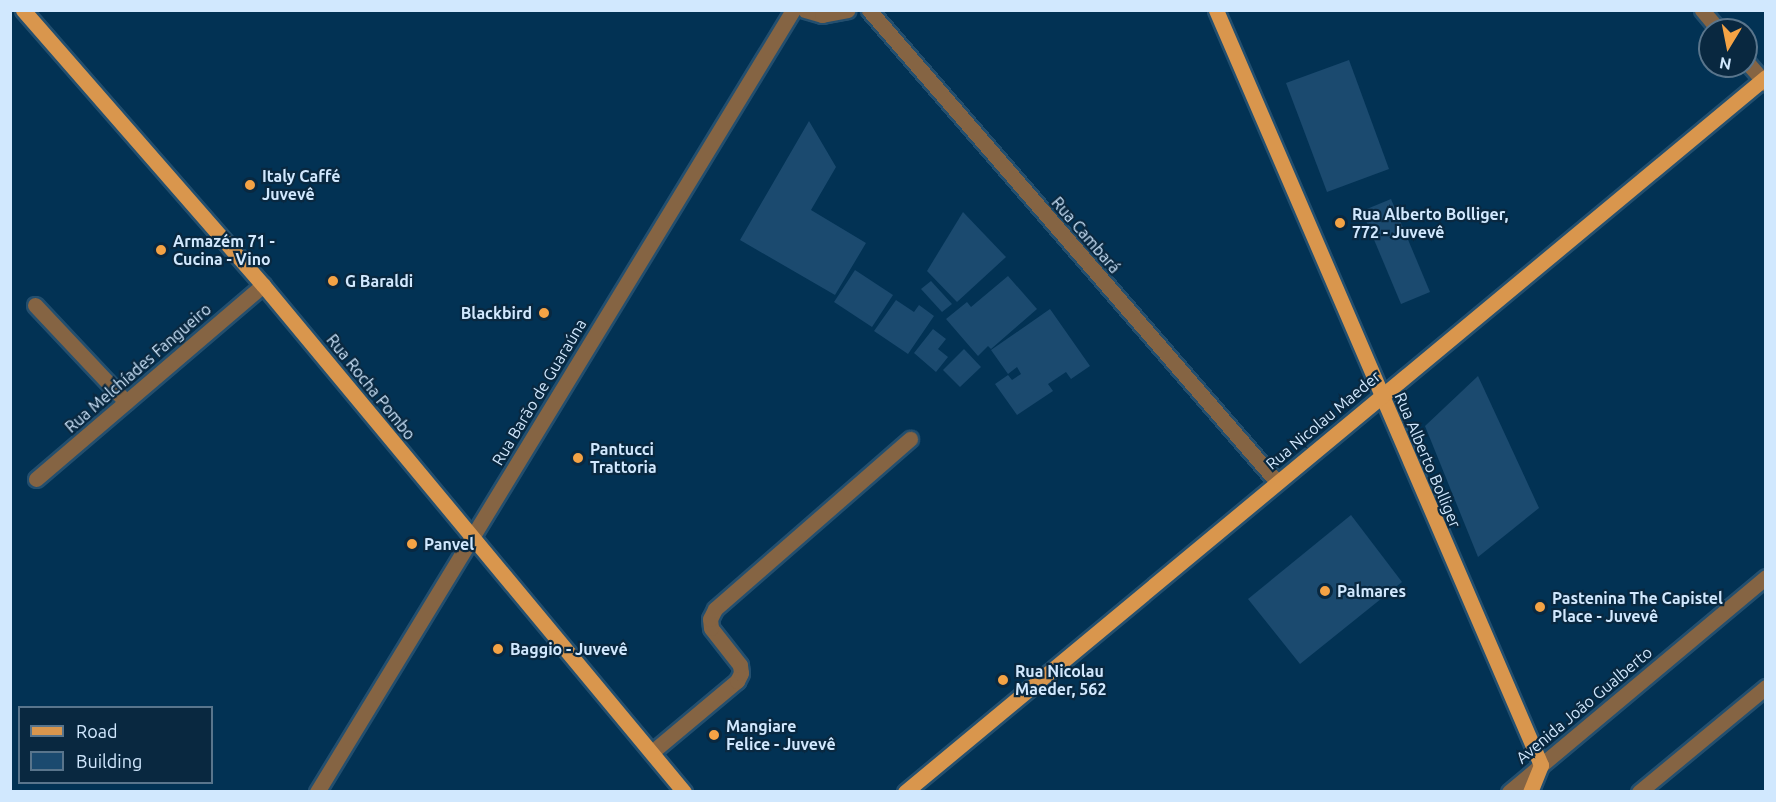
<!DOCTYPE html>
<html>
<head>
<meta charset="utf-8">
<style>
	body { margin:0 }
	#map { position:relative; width:1776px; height:802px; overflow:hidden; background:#023254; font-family:Ubuntu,sans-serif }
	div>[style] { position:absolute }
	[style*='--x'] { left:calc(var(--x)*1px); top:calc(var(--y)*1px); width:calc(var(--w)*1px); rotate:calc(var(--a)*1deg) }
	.building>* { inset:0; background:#1b4a6f }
	.roads { filter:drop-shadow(2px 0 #234f6f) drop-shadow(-2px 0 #234f6f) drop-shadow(0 2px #234f6f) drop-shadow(0 -2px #234f6f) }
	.service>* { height:15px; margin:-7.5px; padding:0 7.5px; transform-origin:7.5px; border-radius:7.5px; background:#856443 }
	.minor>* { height:15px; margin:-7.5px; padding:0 7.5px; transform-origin:7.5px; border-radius:7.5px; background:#856443 }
	.tertiary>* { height:15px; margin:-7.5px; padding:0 7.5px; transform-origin:7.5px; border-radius:7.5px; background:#856443 }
	.primary>* { height:15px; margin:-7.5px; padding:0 7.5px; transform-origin:7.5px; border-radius:7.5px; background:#d9964d }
	.dots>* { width:16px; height:16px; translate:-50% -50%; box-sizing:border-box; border:3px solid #092840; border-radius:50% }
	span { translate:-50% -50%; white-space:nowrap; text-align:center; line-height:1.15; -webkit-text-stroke:4.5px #092840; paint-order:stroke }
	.poi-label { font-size:16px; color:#d1e8fe; font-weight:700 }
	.left { translate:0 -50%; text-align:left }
	.right { translate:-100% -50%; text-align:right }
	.street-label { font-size:16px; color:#d1e8fe }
	.frame { position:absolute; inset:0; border:12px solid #d1e8fe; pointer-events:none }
	.legend { position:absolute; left:18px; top:706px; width:195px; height:78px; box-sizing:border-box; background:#092840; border:2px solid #59758c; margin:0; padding:8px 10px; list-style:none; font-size:18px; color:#d1e8fe }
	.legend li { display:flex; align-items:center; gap:12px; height:30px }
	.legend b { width:30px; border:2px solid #59758c }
	.north { position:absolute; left:1698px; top:18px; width:60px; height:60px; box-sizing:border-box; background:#092840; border:2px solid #59758c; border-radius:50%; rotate:190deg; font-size:16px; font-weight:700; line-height:24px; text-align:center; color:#d1e8fe }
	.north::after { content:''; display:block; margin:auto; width:21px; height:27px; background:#f5a345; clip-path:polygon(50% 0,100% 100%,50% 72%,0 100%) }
</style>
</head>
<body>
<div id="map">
	<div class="building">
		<i style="clip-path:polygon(1349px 60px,1389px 169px,1327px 192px,1286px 83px)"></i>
		<i style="clip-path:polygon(809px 121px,836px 167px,811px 210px,866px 243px,835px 295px,740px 240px)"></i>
		<i style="clip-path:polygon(1391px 199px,1430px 292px,1401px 304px,1362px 211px)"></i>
		<i style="clip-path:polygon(963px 212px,1006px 257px,957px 302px,927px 271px)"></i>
		<i style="clip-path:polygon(855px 270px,893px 295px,872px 327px,834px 302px)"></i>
		<i style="clip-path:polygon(1008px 276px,1037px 309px,991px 349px,988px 346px,978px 356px,946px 319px,967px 302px,971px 307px)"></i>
		<i style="clip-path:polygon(931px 281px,952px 304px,942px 312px,921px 289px)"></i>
		<i style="clip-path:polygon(896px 300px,914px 312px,919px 305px,934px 316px,908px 354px,874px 331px)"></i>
		<i style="clip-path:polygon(1050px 309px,1090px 366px,1071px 379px,1066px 372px,1048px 384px,1053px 391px,1017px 415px,995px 384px,1008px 375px,1012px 380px,1021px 374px,1017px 367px,1008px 374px,991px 350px)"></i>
		<i style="clip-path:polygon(933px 329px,946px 339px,938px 349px,948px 357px,936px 372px,914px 353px)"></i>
		<i style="clip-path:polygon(964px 349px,981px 367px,960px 387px,943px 370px)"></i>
		<i style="clip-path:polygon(1478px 376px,1539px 508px,1478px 557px,1425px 426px)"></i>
		<i style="clip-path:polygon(1351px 515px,1402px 582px,1300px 664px,1248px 599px)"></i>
	</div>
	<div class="roads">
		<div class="service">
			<i style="--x:35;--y:305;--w:133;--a:46.8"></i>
			<i style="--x:652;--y:752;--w:111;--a:-39.9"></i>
			<i style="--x:737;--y:681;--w:9;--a:-63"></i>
			<i style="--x:741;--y:673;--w:8;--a:-97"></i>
			<i style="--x:740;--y:665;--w:47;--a:-128.1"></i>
			<i style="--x:711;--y:628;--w:9;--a:-96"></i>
			<i style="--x:710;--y:619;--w:11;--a:-63"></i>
			<i style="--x:715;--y:609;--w:259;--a:-41.1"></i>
		</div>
		<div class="minor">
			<i style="--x:805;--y:10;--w:18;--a:16"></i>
			<i style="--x:822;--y:15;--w:26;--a:-11"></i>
			<i style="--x:869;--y:10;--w:624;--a:49.16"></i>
			<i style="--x:1702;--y:10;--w:26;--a:50"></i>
			<i style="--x:1746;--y:61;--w:30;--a:49"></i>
			<i style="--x:36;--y:479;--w:299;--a:-40.5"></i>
			<i style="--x:317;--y:792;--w:915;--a:-58.67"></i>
		</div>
		<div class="tertiary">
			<i style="--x:1509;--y:792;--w:335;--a:-39.9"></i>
			<i style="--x:1639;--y:792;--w:165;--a:-39.6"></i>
		</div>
		<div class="primary">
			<i style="--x:23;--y:10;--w:365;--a:48.9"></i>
			<i style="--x:263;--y:285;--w:659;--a:50.29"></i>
			<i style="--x:1216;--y:10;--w:822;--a:66.71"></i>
			<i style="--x:1541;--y:765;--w:29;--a:112"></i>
			<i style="--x:905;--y:792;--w:1119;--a:-39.71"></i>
		</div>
	</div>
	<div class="dots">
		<i style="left:250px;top:185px;background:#f5a345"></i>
		<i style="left:1340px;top:223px;background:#f5a345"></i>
		<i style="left:161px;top:250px;background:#f5a345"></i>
		<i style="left:333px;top:281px;background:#f5a345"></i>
		<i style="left:544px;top:313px;background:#f5a345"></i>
		<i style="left:578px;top:458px;background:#f5a345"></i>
		<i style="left:412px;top:544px;background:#f5a345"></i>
		<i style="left:1325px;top:591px;background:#f5a345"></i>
		<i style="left:1540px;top:607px;background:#f5a345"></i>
		<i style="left:498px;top:649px;background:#f5a345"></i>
		<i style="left:1003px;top:680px;background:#f5a345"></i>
		<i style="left:714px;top:735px;background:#f5a345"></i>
	</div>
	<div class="poi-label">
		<span class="left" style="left:262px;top:185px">Italy Caffé<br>Juvevê</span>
		<span class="left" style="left:1352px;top:223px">Rua Alberto Bolliger,<br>772 - Juvevê</span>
		<span class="left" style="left:173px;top:250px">Armazém 71 -<br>Cucina - Vino</span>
		<span class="left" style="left:345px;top:281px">G Baraldi</span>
		<span class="right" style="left:532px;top:313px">Blackbird</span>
		<span class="left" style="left:590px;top:458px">Pantucci<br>Trattoria</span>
		<span class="left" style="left:424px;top:544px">Panvel</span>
		<span class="left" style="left:1337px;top:591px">Palmares</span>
		<span class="left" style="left:1552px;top:607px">Pastenina The Capistel<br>Place - Juvevê</span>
		<span class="left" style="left:510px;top:649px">Baggio - Juvevê</span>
		<span class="left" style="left:1015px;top:680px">Rua Nicolau<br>Maeder, 562</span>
		<span class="left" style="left:726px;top:735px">Mangiare<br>Felice - Juvevê</span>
	</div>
	<div class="street-label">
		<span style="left:1086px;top:235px;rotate:49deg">Rua Cambará</span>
		<span style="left:138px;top:368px;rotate:-41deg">Rua Melchíades Fangueiro</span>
		<span style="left:371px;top:387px;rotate:51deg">Rua Rocha Pombo</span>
		<span style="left:539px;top:392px;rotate:-59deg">Rua Barão de Guaraúna</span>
		<span style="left:1323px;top:420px;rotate:-40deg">Rua Nicolau Maeder</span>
		<span style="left:1428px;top:460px;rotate:67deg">Rua Alberto Bolliger</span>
		<span style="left:1584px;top:705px;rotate:-40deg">Avenida João Gualberto</span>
	</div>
	<div class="frame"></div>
	<ul class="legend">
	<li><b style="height:8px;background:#d9964d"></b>Road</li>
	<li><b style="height:16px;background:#1b4a6f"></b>Building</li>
	</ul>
	<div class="north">N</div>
</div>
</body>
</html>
